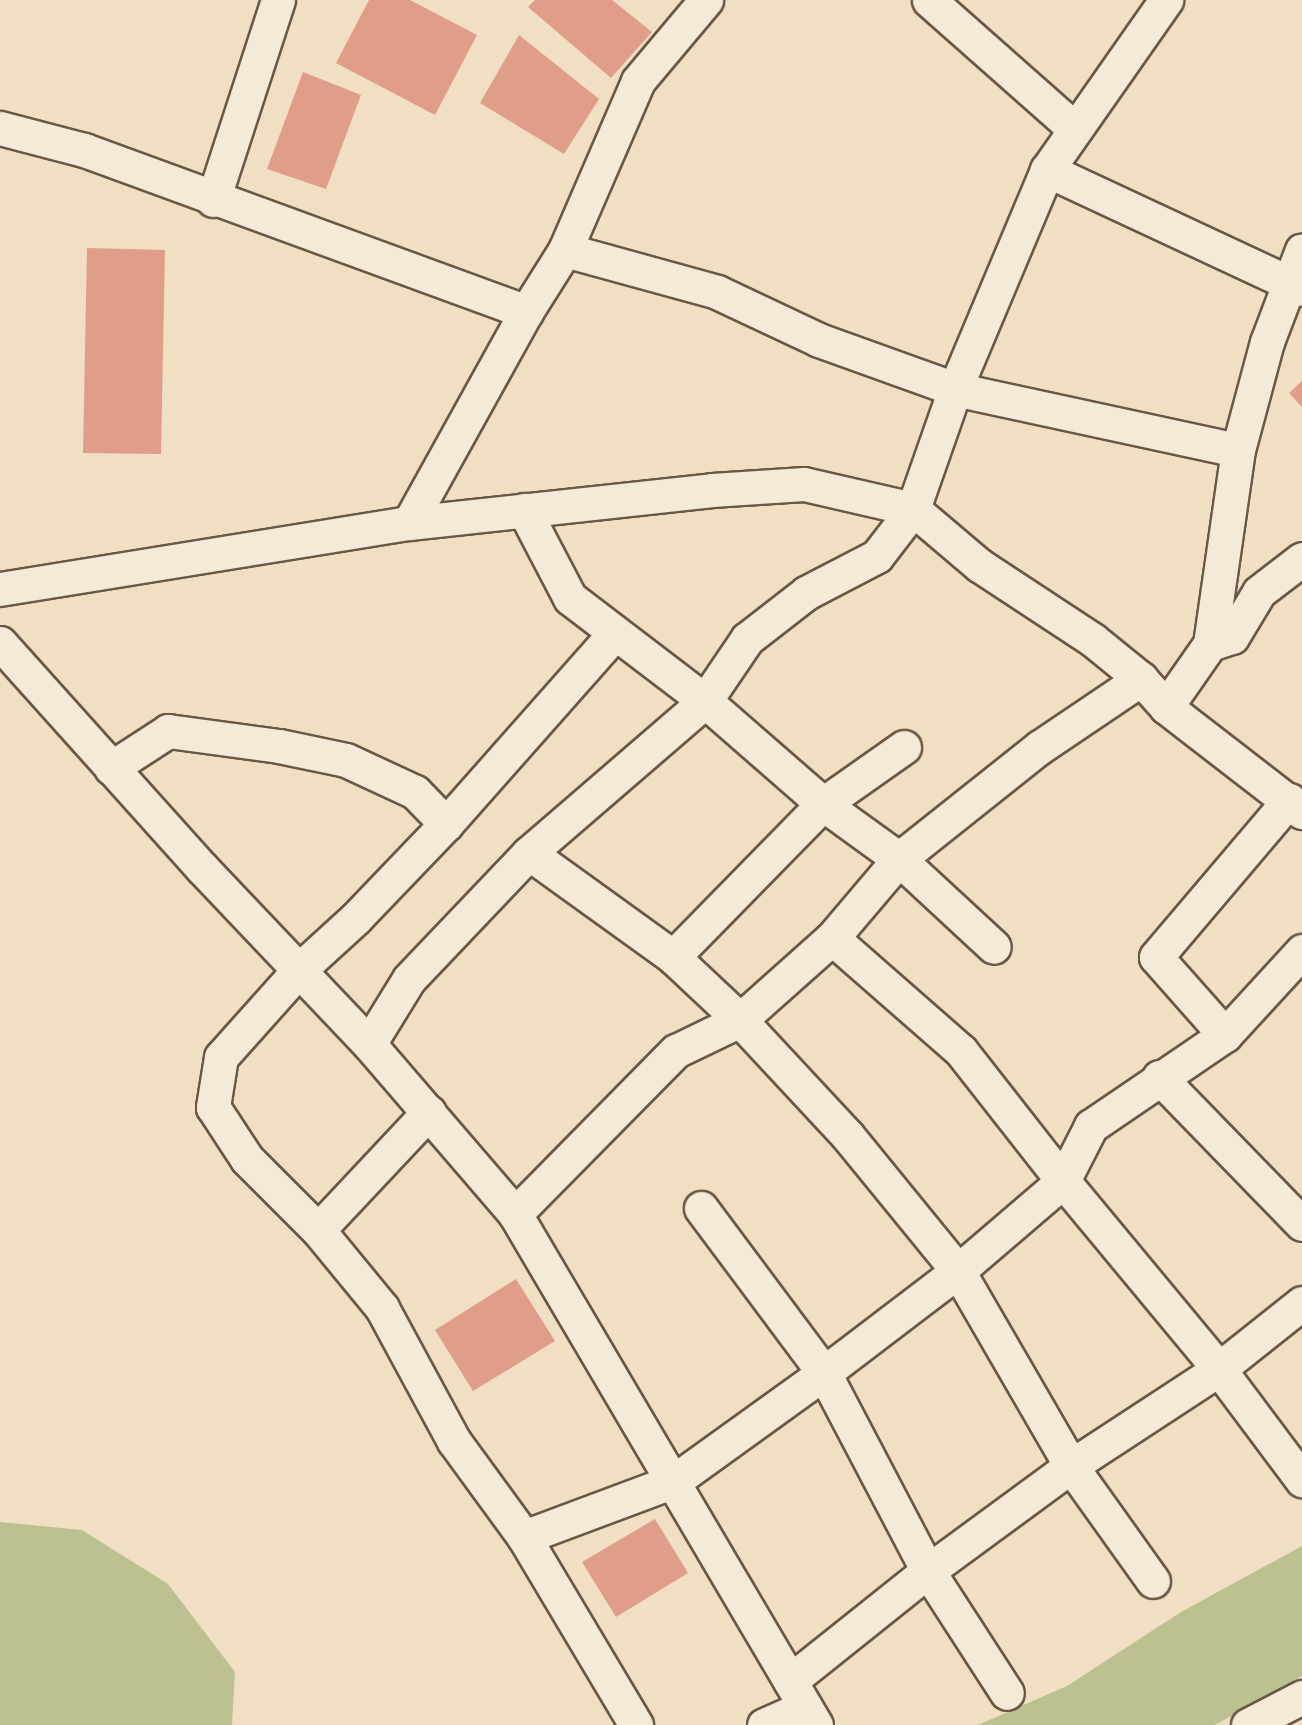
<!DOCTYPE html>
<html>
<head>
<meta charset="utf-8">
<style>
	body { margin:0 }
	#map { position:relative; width:1302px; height:1725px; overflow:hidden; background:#f0dfc3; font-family:"Sorts Mill Goudy",serif }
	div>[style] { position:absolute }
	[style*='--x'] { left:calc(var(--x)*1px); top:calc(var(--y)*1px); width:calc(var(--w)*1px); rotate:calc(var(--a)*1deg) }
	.green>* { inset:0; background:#bdc191 }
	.building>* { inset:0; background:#e09e8a }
	.roads { filter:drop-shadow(2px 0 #695845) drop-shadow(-2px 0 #695845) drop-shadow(0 2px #695845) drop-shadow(0 -2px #695845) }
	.minor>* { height:33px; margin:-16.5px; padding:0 16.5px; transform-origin:16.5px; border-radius:16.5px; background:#f5ead8 }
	span { translate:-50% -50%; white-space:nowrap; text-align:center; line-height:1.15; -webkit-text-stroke:4.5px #f5ead8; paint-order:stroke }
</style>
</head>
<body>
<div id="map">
	<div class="green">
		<i style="clip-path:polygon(0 1522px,82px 1530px,168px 1584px,235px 1672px,232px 1725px,0 1725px)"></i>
		<i style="clip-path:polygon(1302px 1546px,1302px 1676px,1215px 1725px,978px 1725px,1067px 1686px,1181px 1612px)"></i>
	</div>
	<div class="building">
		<i style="clip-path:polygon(369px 0,410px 0,477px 35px,435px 115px,336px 63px)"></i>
		<i style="clip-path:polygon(535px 0,612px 0,652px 32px,611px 78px,528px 7px)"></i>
		<i style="clip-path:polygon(519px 35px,599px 99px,564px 154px,480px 103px)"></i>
		<i style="clip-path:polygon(303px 72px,361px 95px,326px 189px,267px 169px)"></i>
		<i style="clip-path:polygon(87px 248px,165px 250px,161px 454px,83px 453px)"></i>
		<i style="clip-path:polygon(1302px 381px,1302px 407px,1289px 393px)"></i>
		<i style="clip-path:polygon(516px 1279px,555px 1341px,473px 1391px,435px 1330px)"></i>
		<i style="clip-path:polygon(655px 1519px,688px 1573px,616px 1617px,582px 1562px)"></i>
	</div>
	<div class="roads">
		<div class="minor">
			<i style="--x:929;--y:0;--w:195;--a:41.5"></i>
			<i style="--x:0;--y:128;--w:87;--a:14.7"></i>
			<i style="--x:84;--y:150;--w:471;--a:20.1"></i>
			<i style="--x:1047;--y:170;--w:281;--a:25"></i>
			<i style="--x:213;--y:200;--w:210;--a:-72"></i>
			<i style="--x:565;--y:250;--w:158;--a:15.4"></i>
			<i style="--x:717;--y:292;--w:113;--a:25.2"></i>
			<i style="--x:819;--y:340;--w:145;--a:19.8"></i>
			<i style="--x:955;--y:389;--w:289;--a:12.2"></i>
			<i style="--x:524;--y:510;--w:99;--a:62.4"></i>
			<i style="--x:570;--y:598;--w:170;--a:37.3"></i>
			<i style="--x:705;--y:701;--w:157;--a:41.1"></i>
			<i style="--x:823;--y:804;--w:94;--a:35.9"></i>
			<i style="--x:899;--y:859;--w:129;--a:42.8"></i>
			<i style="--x:409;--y:523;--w:241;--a:-61"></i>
			<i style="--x:526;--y:312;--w:73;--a:-57.8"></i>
			<i style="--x:565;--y:250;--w:184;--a:-66.6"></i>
			<i style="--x:638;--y:81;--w:106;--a:-50"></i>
			<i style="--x:0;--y:589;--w:414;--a:-9.2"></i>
			<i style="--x:409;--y:523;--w:305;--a:-6.2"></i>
			<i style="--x:712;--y:490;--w:92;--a:-3.7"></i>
			<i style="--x:804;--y:484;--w:112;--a:12.9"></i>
			<i style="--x:913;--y:509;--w:87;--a:40.3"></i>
			<i style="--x:979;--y:565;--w:136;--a:33.3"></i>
			<i style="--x:1093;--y:640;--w:62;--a:39.1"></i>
			<i style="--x:1141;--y:679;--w:38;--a:48"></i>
			<i style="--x:1166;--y:707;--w:172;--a:37.7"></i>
			<i style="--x:615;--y:633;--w:255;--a:131.5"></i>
			<i style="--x:446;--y:824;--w:130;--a:133.8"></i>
			<i style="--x:356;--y:918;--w:79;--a:137.6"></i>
			<i style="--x:298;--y:971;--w:115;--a:131.8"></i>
			<i style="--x:221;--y:1057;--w:51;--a:99.1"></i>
			<i style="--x:213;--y:1107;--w:62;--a:56.8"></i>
			<i style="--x:247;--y:1159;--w:100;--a:45"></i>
			<i style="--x:318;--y:1230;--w:101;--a:50.6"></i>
			<i style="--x:382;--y:1308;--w:151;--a:61.6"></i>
			<i style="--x:454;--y:1441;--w:119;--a:53.9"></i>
			<i style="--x:524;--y:1537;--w:219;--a:59.2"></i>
			<i style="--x:0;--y:643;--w:304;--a:48.1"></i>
			<i style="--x:203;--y:869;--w:241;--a:46.5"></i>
			<i style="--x:369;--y:1044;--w:224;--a:49.3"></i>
			<i style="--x:515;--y:1214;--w:593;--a:59.5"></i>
			<i style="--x:1210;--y:644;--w:23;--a:-18"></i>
			<i style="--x:1232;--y:637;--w:52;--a:-59"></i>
			<i style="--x:1259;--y:592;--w:54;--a:-37.5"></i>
			<i style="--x:1166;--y:707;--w:77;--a:-55.1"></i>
			<i style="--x:1210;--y:644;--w:196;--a:-81.8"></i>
			<i style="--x:1238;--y:450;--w:112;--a:-75"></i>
			<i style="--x:1267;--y:342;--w:98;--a:-69.2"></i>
			<i style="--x:111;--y:768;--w:68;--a:-33"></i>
			<i style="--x:168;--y:731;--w:112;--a:7.7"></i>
			<i style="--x:279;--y:746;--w:68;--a:11.8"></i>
			<i style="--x:346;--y:760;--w:76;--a:24.9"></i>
			<i style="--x:415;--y:792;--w:45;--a:45.9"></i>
			<i style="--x:529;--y:853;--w:178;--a:35.8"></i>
			<i style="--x:673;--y:957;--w:92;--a:43.2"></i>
			<i style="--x:740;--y:1020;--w:157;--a:47.1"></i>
			<i style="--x:847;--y:1135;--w:176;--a:50.8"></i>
			<i style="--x:958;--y:1271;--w:225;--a:59.9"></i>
			<i style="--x:1071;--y:1466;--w:141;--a:54.5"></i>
			<i style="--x:832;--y:938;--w:171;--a:41.2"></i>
			<i style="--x:961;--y:1051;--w:165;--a:51.9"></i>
			<i style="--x:1063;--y:1181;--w:244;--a:50.3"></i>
			<i style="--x:1219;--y:1369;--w:139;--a:53.2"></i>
			<i style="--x:673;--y:957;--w:214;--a:-45.6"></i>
			<i style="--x:823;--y:804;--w:99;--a:-35.1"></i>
			<i style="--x:1225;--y:1035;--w:104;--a:-131.5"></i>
			<i style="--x:1156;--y:957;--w:206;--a:-49.7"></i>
			<i style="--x:369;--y:1044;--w:76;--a:-58.4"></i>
			<i style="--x:409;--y:979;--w:174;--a:-46.4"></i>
			<i style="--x:529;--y:853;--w:233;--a:-40.8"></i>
			<i style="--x:705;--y:701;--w:75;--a:-55.9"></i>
			<i style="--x:747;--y:639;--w:75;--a:-37.9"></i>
			<i style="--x:806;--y:593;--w:80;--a:-27.5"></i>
			<i style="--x:877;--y:556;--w:59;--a:-52.5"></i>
			<i style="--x:913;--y:509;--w:127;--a:-70.7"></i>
			<i style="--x:955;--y:389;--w:238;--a:-67.2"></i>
			<i style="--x:1047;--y:170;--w:208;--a:-55"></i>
			<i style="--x:1159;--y:1077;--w:205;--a:45.8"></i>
			<i style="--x:701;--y:1208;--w:206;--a:53.3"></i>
			<i style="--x:824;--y:1373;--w:224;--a:62.3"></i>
			<i style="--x:928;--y:1571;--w:145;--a:57.1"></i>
			<i style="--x:515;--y:1214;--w:229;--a:-45.4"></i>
			<i style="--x:676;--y:1051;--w:71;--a:-25.8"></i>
			<i style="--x:740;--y:1020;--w:123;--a:-41.7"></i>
			<i style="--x:832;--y:938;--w:104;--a:-49.7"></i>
			<i style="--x:899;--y:859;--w:180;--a:-38.5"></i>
			<i style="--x:1040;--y:747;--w:122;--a:-34"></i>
			<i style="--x:318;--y:1230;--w:162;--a:-46.8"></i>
			<i style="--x:524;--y:1537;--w:160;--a:-20.5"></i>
			<i style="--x:674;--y:1481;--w:185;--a:-35.8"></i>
			<i style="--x:824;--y:1373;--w:168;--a:-37.3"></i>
			<i style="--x:958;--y:1271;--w:138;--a:-40.6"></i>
			<i style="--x:1063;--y:1181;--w:62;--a:-63"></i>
			<i style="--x:1091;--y:1126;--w:162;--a:-34.2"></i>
			<i style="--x:1225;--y:1035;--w:114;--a:-47.5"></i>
			<i style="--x:790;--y:1681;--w:176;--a:-38.6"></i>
			<i style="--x:928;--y:1571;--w:177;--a:-36.3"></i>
			<i style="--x:1071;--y:1466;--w:177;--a:-33.2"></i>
			<i style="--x:1219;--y:1369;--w:106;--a:-38.5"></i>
			<i style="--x:764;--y:1725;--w:45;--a:-23.7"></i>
			<i style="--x:1248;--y:1725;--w:61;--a:-27.4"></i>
		</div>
	</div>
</div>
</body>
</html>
